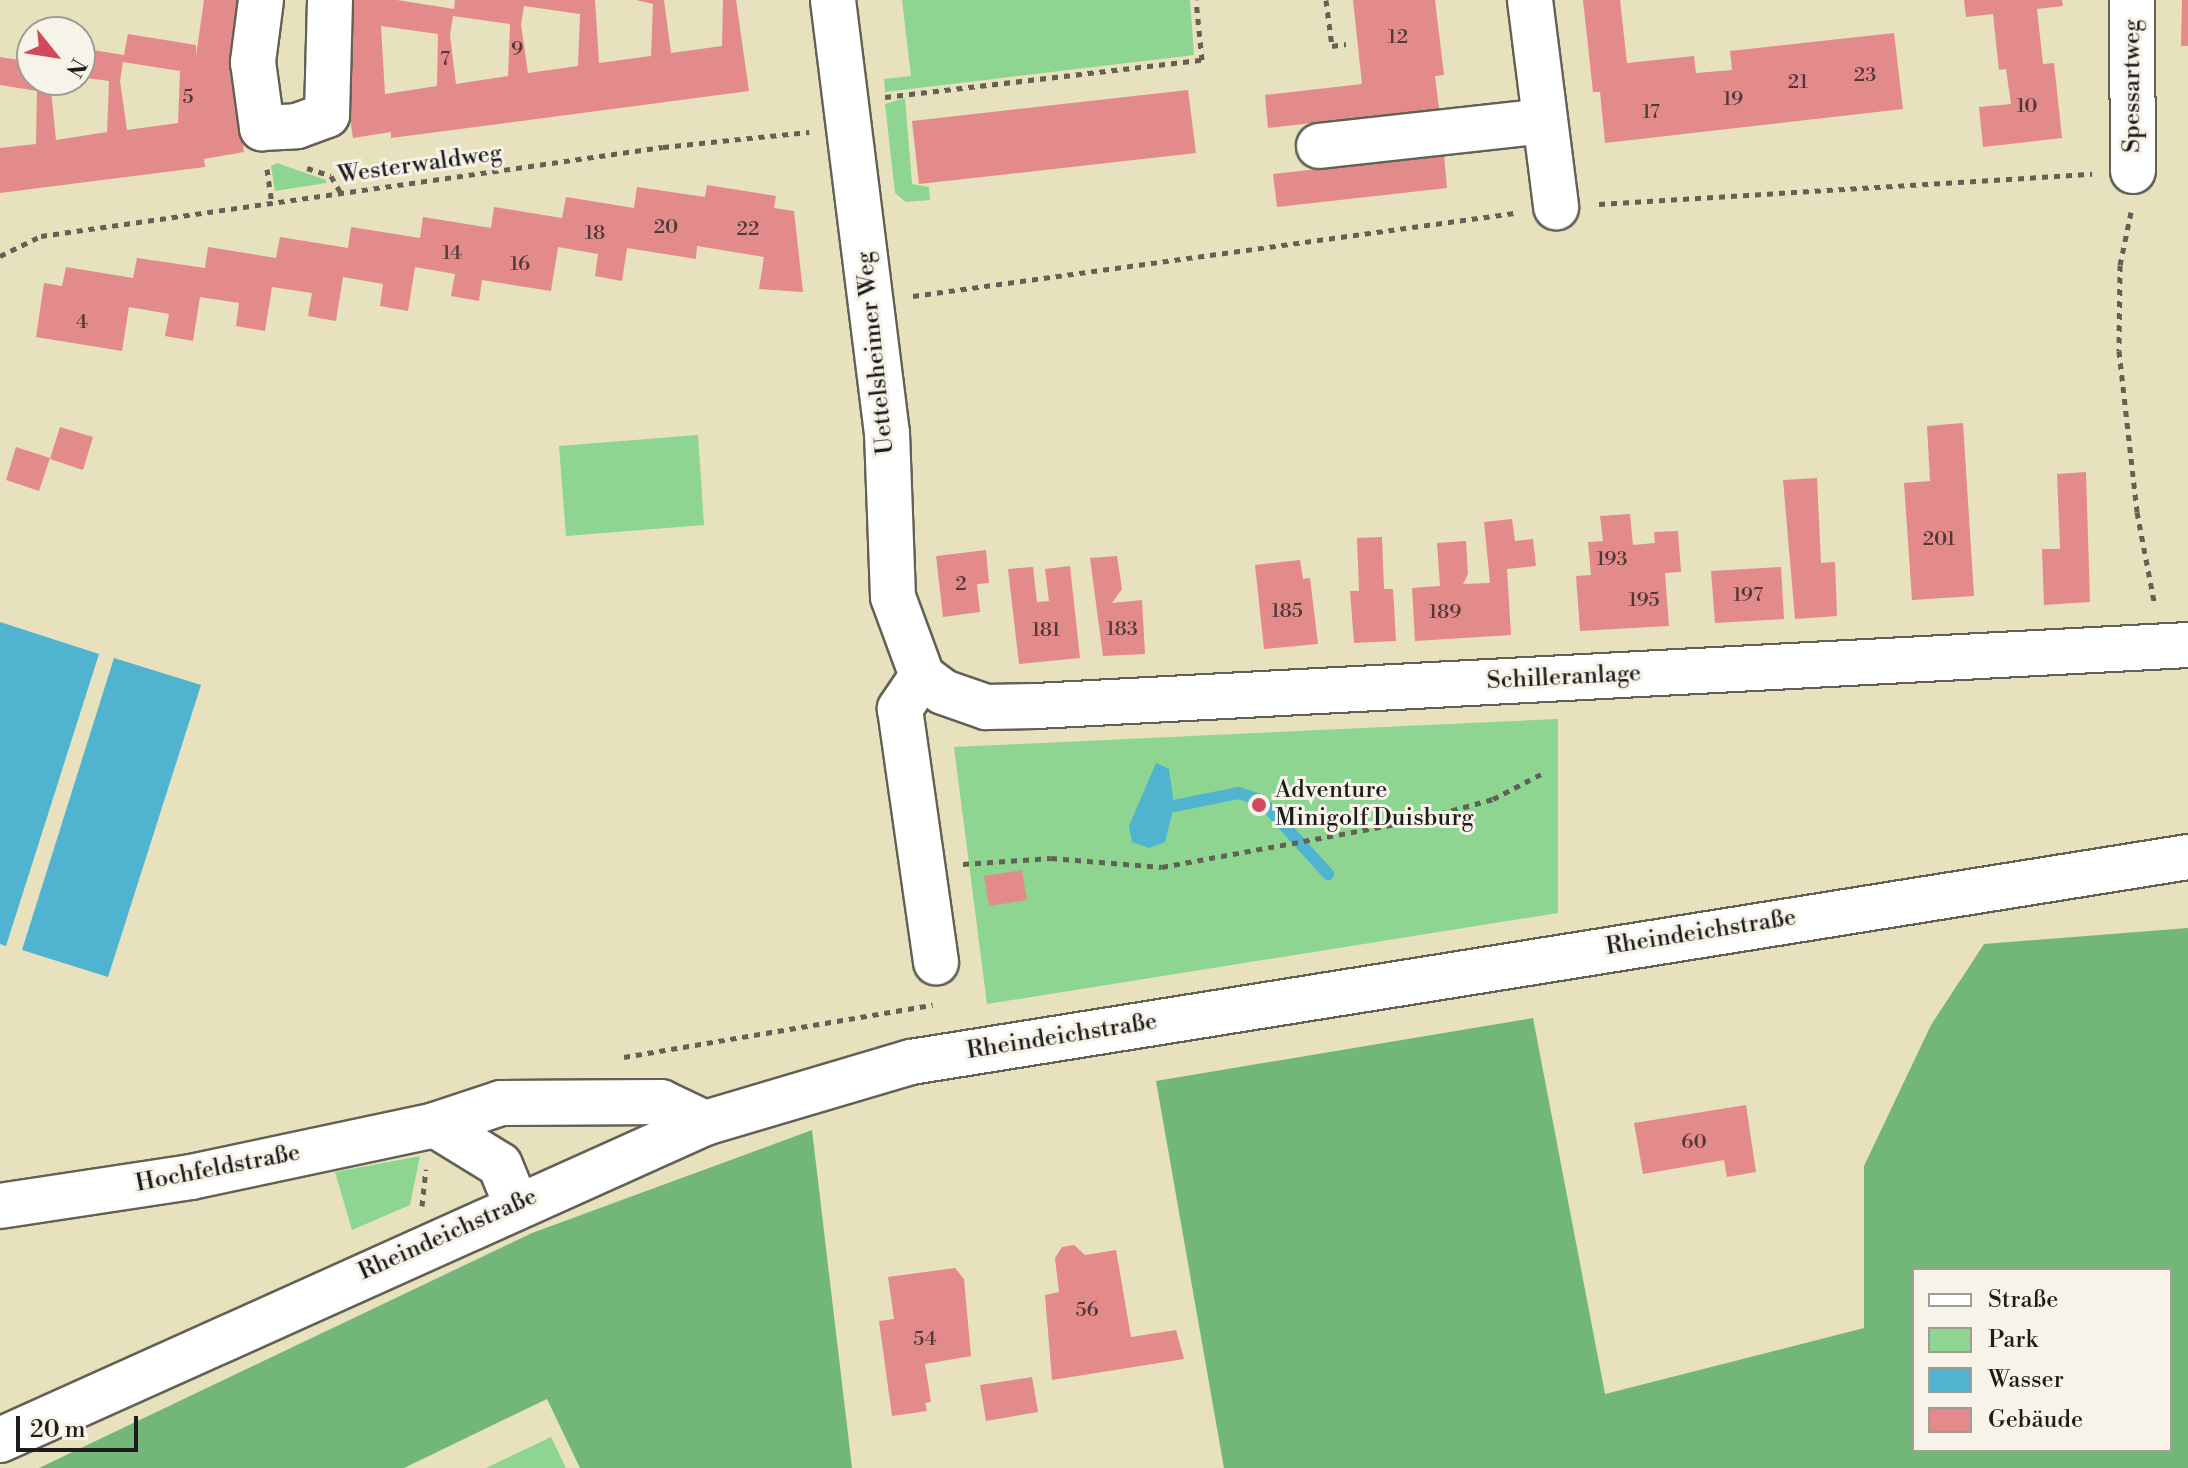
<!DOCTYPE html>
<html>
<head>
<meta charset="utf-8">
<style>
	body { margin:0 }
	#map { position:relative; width:2188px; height:1468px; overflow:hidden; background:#e8e1be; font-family:"Libre Bodoni",serif }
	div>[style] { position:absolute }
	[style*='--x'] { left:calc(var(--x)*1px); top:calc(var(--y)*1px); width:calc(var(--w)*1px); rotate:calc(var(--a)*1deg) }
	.green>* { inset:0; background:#8dd590 }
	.forest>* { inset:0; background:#72b67a }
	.water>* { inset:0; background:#50b3cf }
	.stream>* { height:12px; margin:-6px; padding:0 6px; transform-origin:6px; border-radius:6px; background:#50b3cf }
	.building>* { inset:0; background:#e28b8a }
	.path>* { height:5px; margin-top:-2.5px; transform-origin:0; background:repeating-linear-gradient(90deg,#636155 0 6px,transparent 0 12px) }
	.roads { filter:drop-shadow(2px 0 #636155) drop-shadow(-2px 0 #636155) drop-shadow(0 2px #636155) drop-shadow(0 -2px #636155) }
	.minor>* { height:44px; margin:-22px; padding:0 22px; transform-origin:22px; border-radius:22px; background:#fff }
	.major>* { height:44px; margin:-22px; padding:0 22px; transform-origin:22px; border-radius:22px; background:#fff }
	.dots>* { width:22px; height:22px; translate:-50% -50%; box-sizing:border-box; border:4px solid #f7f3e8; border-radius:50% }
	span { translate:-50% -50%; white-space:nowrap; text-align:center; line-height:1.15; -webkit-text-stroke:6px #f7f3e8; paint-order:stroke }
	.number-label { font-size:20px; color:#4e3838 }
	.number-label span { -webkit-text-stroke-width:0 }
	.street-label { font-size:24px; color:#1c1c1c }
	.poi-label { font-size:24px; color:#1c1c1c }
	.left { translate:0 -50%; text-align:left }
	.legend { position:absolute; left:1912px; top:1268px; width:260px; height:184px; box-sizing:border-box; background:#f7f3e8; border:2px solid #9f9d96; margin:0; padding:10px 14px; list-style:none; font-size:24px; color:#1c1c1c }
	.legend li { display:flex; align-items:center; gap:16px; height:40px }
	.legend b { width:40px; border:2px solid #9f9d96 }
	.north { position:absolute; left:16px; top:16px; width:80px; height:80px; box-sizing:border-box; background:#f7f3e8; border:2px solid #9f9d96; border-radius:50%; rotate:120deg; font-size:22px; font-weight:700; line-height:32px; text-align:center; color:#1c1c1c }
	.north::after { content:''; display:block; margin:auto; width:28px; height:36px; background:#d1495b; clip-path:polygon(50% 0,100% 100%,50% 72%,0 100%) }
	.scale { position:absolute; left:16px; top:1416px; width:122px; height:36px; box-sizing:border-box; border:4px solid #1c1c1c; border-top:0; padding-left:10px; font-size:24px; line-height:28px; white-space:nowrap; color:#1c1c1c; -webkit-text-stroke:6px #f7f3e8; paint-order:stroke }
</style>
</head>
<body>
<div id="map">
	<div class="green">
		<i style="clip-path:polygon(902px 0,1190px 0,1194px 55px,885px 92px,884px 79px,911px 76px)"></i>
		<i style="clip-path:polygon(905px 98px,912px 184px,929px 187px,930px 200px,906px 202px,895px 193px,885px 104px)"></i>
		<i style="clip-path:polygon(277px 163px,326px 180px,326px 183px,275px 191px,271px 166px)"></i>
		<i style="clip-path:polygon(698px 435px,704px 525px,566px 536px,559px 446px)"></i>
		<i style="clip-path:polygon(1558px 719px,1558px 913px,987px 1004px,954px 747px)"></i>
		<i style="clip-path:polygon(420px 1156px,410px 1205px,352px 1230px,335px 1172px)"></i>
		<i style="clip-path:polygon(551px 1437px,566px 1468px,486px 1468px)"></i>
	</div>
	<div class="forest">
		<i style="clip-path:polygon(evenodd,2188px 928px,2188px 1468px,1224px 1468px,1156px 1081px,1533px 1018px,1605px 1394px,1864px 1328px,1864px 1166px,1931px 1025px,1984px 944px,2188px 928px,1914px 1270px,2170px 1270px,2170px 1450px,1914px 1450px,1914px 1270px)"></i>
		<i style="clip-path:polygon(812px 1130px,852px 1468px,580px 1468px,547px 1399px,404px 1468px,39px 1468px,532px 1233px)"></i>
	</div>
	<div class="water">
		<i style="clip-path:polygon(0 622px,99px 654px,6px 946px,0 944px)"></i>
		<i style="clip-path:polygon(114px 658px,201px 685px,108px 977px,22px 950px)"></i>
		<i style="clip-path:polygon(1156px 763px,1169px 769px,1174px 806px,1165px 842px,1149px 848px,1132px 842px,1129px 826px)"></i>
	</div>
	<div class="stream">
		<i style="--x:1174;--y:806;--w:65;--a:-11.5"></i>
		<i style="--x:1238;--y:793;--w:24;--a:17"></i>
		<i style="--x:1261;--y:800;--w:100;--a:47.8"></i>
	</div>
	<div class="building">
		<i style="clip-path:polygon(evenodd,204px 0,244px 0,233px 65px,244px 152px,204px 159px,205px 167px,0 193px,0 148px,36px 144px,37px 91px,0 85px,0 57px,32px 62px,32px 80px,50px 80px,56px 140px,107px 132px,109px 81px,80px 77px,80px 48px,124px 55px,128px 34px,196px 45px,196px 56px,204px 0,123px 62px,180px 71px,178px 123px,127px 130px,120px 81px,123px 62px)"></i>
		<i style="clip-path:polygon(evenodd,346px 0,397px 0,454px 9px,455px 0,595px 0,599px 63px,651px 56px,653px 4px,636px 0,664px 0,671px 53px,722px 46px,723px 0,736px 0,749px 91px,391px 138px,391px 132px,353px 138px,339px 45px,346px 0,524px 6px,580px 14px,578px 66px,528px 73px,521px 25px,524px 6px,346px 0,453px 16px,510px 24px,508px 76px,456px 84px,450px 35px,453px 16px,346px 0,381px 26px,438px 34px,437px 86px,385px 94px,381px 26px)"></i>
		<i style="clip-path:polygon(1353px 0,1435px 0,1444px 75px,1435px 76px,1439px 109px,1268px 128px,1265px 95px,1362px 84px)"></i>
		<i style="clip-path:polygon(1583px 0,1620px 0,1627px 63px,1694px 56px,1696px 73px,1732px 70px,1730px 51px,1894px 33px,1903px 109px,1605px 143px,1600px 92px,1593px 92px)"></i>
		<i style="clip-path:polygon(1964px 0,2062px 0,2063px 6px,2037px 9px,2043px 64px,2054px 63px,2062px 138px,1983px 147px,1979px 107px,2011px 104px,2006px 69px,1999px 70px,1993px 14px,1966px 17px)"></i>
		<i style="clip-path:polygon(2182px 0,2188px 0,2188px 46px,2181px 46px)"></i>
		<i style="clip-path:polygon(1188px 90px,1196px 153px,919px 184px,912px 121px)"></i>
		<i style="clip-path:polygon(1444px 155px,1447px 188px,1277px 207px,1273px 174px)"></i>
		<i style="clip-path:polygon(707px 185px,776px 196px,774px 208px,794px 211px,803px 292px,759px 289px,764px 257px,697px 246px,696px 259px,627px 248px,622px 281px,595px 276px,598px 254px,558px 247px,551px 291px,482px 280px,479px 301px,451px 296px,455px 274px,415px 267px,408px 311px,380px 306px,383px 284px,343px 277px,336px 321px,308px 316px,312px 293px,272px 287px,265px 331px,236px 326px,239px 303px,200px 297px,193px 341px,165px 336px,169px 314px,129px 307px,122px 351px,36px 337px,44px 283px,62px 286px,66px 267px,133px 278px,137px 258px,205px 268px,208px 247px,276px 258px,280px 237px,348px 248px,351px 227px,420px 238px,423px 217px,491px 228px,494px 207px,562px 218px,566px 197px,634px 208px,637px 187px,705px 197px)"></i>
		<i style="clip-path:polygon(1963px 423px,1974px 596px,1912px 600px,1904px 483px,1930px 481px,1927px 426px)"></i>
		<i style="clip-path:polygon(60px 427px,93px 437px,83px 470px,50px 459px)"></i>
		<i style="clip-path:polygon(16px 447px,50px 458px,39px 491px,6px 480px)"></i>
		<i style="clip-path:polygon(2086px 472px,2090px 602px,2044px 605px,2042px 549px,2060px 549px,2057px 474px)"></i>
		<i style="clip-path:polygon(1817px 478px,1821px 563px,1835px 562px,1837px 616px,1795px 619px,1783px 480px)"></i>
		<i style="clip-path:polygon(1630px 514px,1633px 545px,1655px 543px,1654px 532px,1678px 531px,1681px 572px,1665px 573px,1669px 626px,1580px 631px,1576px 576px,1591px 575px,1588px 542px,1603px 541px,1600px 516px)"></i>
		<i style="clip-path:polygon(1512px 519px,1515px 541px,1533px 539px,1536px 566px,1507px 569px,1511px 635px,1415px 641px,1412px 588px,1440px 586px,1437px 543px,1466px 541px,1468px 574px,1463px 584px,1490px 583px,1484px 522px)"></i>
		<i style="clip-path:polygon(1382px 537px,1384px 589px,1393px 589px,1396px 641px,1354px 643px,1350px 591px,1359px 591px,1357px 538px)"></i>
		<i style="clip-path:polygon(986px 550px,989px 583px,977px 584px,980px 612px,943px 617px,936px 556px)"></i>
		<i style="clip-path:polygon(1117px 556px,1122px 589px,1112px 603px,1142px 600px,1145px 654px,1103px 656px,1090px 558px)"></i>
		<i style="clip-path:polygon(1300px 560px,1303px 579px,1310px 578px,1318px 644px,1264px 649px,1255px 565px)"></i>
		<i style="clip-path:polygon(1070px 566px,1080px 658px,1019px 664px,1008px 569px,1033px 567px,1037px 602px,1049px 601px,1045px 569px)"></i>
		<i style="clip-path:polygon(1781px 567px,1784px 619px,1715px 623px,1711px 571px)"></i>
		<i style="clip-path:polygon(1022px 870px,1027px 900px,989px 906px,984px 876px)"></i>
		<i style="clip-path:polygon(1746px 1105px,1756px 1172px,1727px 1177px,1724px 1160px,1643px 1174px,1634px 1123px)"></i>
		<i style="clip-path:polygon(1074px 1245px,1085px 1255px,1116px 1250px,1131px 1337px,1176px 1330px,1184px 1359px,1052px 1380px,1045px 1295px,1059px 1292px,1055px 1258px,1062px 1247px)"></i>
		<i style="clip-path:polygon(955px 1268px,964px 1279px,971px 1356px,925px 1364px,931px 1402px,925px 1403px,927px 1411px,892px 1416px,879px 1321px,894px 1319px,888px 1277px)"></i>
		<i style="clip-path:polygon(1032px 1377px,1038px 1412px,986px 1421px,980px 1385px)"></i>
	</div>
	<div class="path">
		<i style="--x:1326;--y:0;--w:46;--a:82.6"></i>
		<i style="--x:1332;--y:46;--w:14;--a:-8"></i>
		<i style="--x:885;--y:97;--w:319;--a:-6.7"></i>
		<i style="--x:1202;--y:60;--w:60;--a:-95.7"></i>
		<i style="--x:307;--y:168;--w:25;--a:18"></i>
		<i style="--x:331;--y:176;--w:20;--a:60"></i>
		<i style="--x:267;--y:169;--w:35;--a:82"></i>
		<i style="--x:1599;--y:204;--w:494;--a:-3.5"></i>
		<i style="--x:2131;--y:212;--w:54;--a:101.7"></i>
		<i style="--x:2120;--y:265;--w:86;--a:90.7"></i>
		<i style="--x:2119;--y:351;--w:162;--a:83.6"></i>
		<i style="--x:2137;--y:512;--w:96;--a:79.2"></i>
		<i style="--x:0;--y:256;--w:46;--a:-26"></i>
		<i style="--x:41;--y:236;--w:628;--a:-8.14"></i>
		<i style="--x:663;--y:147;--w:147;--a:-5.9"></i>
		<i style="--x:913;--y:296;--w:607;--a:-7.86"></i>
		<i style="--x:963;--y:864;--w:88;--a:-3.9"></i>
		<i style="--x:1051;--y:858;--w:111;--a:4.6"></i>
		<i style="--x:1162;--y:867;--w:259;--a:-10.4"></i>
		<i style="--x:1417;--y:820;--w:79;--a:-15.4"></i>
		<i style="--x:1493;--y:799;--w:59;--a:-27.4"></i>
		<i style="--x:624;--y:1057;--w:313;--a:-9.6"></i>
		<i style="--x:422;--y:1206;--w:37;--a:-84"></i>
	</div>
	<div class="roads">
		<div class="minor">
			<i style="--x:261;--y:0;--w:63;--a:97.4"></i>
			<i style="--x:253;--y:62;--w:67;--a:82.2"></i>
			<i style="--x:262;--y:128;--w:35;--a:-3"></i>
			<i style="--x:297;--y:126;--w:32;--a:-20"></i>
			<i style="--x:327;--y:115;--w:115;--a:-88.5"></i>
			<i style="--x:833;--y:0;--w:436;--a:82.9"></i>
			<i style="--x:887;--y:433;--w:164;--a:87.9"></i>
			<i style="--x:893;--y:597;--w:84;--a:69.8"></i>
			<i style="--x:922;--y:676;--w:26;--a:37"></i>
			<i style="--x:943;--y:692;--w:46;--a:19.2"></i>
			<i style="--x:986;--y:707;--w:50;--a:-1.1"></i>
			<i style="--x:1036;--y:706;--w:1154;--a:-3.03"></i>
			<i style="--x:1530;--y:0;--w:209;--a:82.8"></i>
			<i style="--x:2132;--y:0;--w:171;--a:89.7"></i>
			<i style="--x:1319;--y:146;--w:227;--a:-6.3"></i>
			<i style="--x:922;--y:676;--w:40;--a:124"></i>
			<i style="--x:900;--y:709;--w:256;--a:81.9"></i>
			<i style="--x:435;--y:1125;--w:76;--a:31.6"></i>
			<i style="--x:500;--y:1165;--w:42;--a:67.7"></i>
			<i style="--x:0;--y:1206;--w:193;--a:-8.6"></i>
			<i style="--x:191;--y:1177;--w:249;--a:-12"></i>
			<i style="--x:435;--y:1125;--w:70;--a:-18.4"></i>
			<i style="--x:501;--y:1103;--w:160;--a:-0.4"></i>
			<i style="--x:661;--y:1102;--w:49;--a:25.5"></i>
		</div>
		<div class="major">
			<i style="--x:0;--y:1440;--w:773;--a:-24.21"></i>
			<i style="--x:705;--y:1123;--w:215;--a:-16.5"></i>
			<i style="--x:911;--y:1062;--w:1293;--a:-9.12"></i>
		</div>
	</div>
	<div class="dots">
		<i style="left:1259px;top:805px;background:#d1495b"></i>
	</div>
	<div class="number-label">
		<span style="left:1398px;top:37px">12</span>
		<span style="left:517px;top:49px">9</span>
		<span style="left:445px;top:59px">7</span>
		<span style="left:1865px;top:75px">23</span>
		<span style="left:1798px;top:82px">21</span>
		<span style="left:188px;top:97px">5</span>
		<span style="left:1733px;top:99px">19</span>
		<span style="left:2027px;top:106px">10</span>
		<span style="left:1651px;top:112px">17</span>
		<span style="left:666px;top:227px">20</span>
		<span style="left:748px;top:229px">22</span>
		<span style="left:595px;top:233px">18</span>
		<span style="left:452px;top:253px">14</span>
		<span style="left:520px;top:264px">16</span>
		<span style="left:82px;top:322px">4</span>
		<span style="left:1939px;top:539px">201</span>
		<span style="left:1612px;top:559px">193</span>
		<span style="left:961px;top:584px">2</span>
		<span style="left:1748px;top:595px">197</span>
		<span style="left:1644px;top:600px">195</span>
		<span style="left:1287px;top:611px">185</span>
		<span style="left:1445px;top:612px">189</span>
		<span style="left:1122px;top:629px">183</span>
		<span style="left:1046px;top:630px">181</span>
		<span style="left:1694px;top:1142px">60</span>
		<span style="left:1087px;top:1310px">56</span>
		<span style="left:925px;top:1339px">54</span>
	</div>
	<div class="street-label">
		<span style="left:2133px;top:86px;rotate:-90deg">Spessartweg</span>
		<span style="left:420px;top:165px;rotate:-8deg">Westerwaldweg</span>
		<span style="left:876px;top:353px;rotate:-96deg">Uettelsheimer Weg</span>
		<span style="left:1564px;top:678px;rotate:-3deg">Schilleranlage</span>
		<span style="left:1701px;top:933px;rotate:-9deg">Rheindeichstraße</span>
		<span style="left:1062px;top:1037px;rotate:-9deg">Rheindeichstraße</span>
		<span style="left:218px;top:1169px;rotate:-11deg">Hochfeldstraße</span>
		<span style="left:448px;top:1235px;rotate:-24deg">Rheindeichstraße</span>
	</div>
	<div class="poi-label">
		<span class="left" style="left:1275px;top:805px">Adventure<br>Minigolf Duisburg</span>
	</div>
	<ul class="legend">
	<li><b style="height:10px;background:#fff"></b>Straße</li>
	<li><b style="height:22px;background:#8dd590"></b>Park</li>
	<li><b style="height:22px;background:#50b3cf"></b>Wasser</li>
	<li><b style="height:22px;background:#e28b8a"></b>Gebäude</li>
	</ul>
	<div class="north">N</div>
	<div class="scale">20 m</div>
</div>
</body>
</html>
